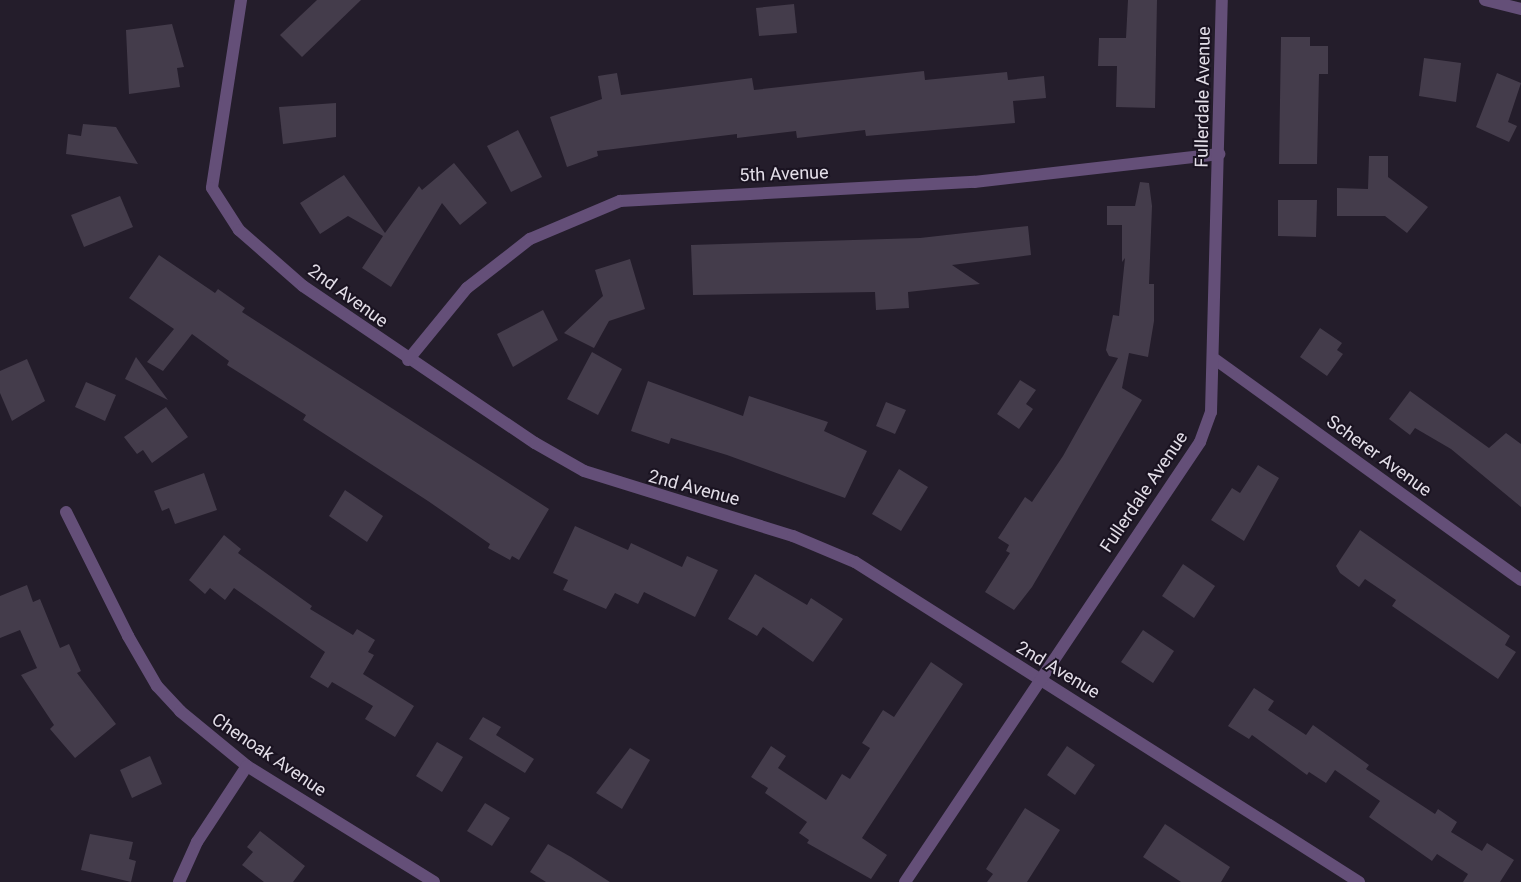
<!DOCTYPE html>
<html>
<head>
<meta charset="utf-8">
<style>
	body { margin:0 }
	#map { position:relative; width:1521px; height:882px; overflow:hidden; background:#241d2b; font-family:Roboto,sans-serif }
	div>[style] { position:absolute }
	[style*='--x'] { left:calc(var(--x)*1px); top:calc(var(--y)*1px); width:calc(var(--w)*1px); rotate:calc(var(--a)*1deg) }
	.building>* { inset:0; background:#443c4b }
	.minor>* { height:12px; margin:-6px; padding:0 6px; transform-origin:6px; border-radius:6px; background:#644f78 }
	span { translate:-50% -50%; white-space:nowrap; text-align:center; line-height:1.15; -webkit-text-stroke:4px #1a1321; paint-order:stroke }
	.street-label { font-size:18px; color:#e3dee8 }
</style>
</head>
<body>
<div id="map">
	<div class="building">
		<i style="clip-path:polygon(317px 0,361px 0,302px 57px,280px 35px)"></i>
		<i style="clip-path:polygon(1128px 0,1157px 0,1155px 108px,1116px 107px,1117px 66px,1098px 66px,1099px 38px,1126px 38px)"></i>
		<i style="clip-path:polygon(794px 4px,797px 33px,759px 36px,756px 8px)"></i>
		<i style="clip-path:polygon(172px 24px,184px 67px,177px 68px,180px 87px,129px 94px,126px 30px)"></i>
		<i style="clip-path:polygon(1281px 37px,1310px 37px,1310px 46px,1328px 46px,1328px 74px,1319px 74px,1317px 164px,1279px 164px)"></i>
		<i style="clip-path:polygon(1424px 58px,1461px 63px,1456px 102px,1419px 96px)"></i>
		<i style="clip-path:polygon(924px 71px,925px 80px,1007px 72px,1008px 80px,1044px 76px,1046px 98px,1013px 101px,1015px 123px,866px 136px,865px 130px,797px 138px,796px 131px,737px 138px,737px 134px,597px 151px,598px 156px,567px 167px,550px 117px,602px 99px,598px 76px,617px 73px,621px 95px,752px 78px,754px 90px)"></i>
		<i style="clip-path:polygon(1497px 73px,1521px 83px,1508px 122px,1517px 126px,1509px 142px,1476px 127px)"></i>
		<i style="clip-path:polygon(336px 103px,336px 137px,283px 144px,279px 107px)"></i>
		<i style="clip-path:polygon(83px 124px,116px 127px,138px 164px,66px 154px,68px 134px,81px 136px)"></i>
		<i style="clip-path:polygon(518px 130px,542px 177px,511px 192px,487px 146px)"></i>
		<i style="clip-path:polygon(1369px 156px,1388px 156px,1388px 177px,1428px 207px,1407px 233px,1385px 216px,1337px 216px,1337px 188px,1368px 189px)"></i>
		<i style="clip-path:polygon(454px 163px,487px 203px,460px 225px,442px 203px,391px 287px,362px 268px,383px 236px,348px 216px,320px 234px,300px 203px,344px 175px,385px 233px,419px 186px,422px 190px)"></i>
		<i style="clip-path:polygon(1140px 182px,1149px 183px,1152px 206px,1149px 284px,1154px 284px,1154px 321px,1148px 357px,1129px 353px,1122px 388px,1142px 400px,1032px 587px,1014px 610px,985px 592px,1010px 553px,1006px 551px,1009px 545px,998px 538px,1025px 497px,1032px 502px,1063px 456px,1118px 358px,1109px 356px,1106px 350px,1113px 315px,1119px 316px,1125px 258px,1122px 262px,1122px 225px,1107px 225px,1107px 206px,1135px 206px)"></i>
		<i style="clip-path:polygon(120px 196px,133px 227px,84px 247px,71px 215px)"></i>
		<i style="clip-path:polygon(1278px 200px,1317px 200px,1316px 237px,1278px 236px)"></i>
		<i style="clip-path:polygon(1028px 226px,1031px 255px,952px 265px,980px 284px,908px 292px,909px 308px,876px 310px,875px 292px,693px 295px,691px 245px,920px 238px)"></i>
		<i style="clip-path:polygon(159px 255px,215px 293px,218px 289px,245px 308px,242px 312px,549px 509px,519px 560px,512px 556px,510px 560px,488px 548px,490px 544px,428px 501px,303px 420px,306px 415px,227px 365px,229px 361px,192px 334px,163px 371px,147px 362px,174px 329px,129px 298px)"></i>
		<i style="clip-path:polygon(630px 259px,645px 309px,609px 321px,594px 348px,564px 333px,603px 296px,595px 270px)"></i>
		<i style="clip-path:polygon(543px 310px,558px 340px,513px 367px,497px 334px)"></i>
		<i style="clip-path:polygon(1320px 328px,1342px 343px,1337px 350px,1343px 354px,1327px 376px,1300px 357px)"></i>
		<i style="clip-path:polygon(592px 352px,622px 369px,598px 415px,567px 399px)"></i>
		<i style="clip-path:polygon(136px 357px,168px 400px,125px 379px)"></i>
		<i style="clip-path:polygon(27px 359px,45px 401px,12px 421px,0 393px,0 371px)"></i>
		<i style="clip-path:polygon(1020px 380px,1036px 390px,1026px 404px,1033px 409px,1019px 429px,997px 414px)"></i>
		<i style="clip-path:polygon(648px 381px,743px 416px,749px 396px,828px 422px,824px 431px,867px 451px,845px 498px,727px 455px,671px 438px,669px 444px,631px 431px)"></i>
		<i style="clip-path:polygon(86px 382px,116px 395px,105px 421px,75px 407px)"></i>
		<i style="clip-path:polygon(1410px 391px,1489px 448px,1506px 433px,1521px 444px,1521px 507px,1451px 449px,1415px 428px,1410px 435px,1389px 419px)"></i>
		<i style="clip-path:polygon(886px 402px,906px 410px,895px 434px,876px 426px)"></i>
		<i style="clip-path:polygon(166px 407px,188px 437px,152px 463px,143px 450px,137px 454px,124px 437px)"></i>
		<i style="clip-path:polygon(1258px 465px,1279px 478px,1244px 541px,1211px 520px,1232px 488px,1240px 493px)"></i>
		<i style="clip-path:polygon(899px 469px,928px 487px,901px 531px,872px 514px)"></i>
		<i style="clip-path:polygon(204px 473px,217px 510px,175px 524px,169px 508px,162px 511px,154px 491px)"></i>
		<i style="clip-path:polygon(345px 490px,383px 516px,367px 542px,329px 516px)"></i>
		<i style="clip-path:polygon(575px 526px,628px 550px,631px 543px,682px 567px,687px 556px,718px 570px,695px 617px,644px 592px,638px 604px,615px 593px,606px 609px,563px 590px,568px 580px,553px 573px)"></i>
		<i style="clip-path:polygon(1360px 530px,1510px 636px,1505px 645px,1516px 652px,1498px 679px,1392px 606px,1396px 600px,1365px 579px,1359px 587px,1340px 573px,1336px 566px)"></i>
		<i style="clip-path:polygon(224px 535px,241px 549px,238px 553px,312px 606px,310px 609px,353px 635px,357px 629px,375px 640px,368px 652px,374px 655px,363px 674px,414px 706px,395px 737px,365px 719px,373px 706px,332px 682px,328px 688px,310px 677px,325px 652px,234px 588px,225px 600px,210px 588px,205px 594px,189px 580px)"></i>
		<i style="clip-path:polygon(1183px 564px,1215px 586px,1194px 618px,1162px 596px)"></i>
		<i style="clip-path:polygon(755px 574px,807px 605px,811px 598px,843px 619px,813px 662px,763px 627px,757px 636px,728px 619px)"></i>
		<i style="clip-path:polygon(27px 585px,33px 602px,40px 599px,60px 648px,69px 644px,81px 671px,77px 673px,116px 724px,75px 758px,50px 729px,54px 725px,21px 675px,37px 668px,20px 630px,0 638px,0 596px)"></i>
		<i style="clip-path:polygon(1143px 630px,1174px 651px,1153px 683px,1121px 662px)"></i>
		<i style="clip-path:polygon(931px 662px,963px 684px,862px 838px,887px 855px,871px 879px,807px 843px,809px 840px,799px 833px,807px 822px,765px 793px,768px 788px,751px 777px,771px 746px,786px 756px,778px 768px,826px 800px,842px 774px,850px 779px,870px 748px,862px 743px,883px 710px,894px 717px)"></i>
		<i style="clip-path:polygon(1254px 688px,1274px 701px,1268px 710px,1306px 735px,1313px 725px,1369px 765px,1366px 769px,1435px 814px,1438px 809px,1457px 822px,1451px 832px,1482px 851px,1487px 843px,1514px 860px,1500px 882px,1463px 882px,1468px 874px,1437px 854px,1432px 861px,1369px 817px,1380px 801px,1335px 770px,1326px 783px,1309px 772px,1307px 775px,1252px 735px,1249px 739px,1228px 726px)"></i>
		<i style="clip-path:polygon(483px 717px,501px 727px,496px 735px,534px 759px,525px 773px,469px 739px)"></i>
		<i style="clip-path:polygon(437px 742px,463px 757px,442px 792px,416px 776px)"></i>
		<i style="clip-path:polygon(1067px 746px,1095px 765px,1075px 795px,1047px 775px)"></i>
		<i style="clip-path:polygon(630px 748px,650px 760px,622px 809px,596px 793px)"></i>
		<i style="clip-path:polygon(150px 756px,162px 784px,132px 798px,120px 770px)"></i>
		<i style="clip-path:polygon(485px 803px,510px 818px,492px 846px,467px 831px)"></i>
		<i style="clip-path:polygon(1025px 808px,1060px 830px,1027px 882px,987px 882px,993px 874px,986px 869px)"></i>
		<i style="clip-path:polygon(1165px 824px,1230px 867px,1221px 882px,1181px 882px,1143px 857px)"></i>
		<i style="clip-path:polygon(260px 831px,305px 866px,293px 882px,264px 882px,242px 865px,253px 852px,247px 847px)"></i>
		<i style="clip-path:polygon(90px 834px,133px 842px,129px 859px,136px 861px,131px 882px,81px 870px)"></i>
		<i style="clip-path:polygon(548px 844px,571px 857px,610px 882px,546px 882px,530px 872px)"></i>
	</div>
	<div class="minor">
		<i style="--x:241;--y:0;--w:190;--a:98.8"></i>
		<i style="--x:212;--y:188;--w:50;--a:57.3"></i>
		<i style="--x:239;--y:230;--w:85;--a:41.2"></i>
		<i style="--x:303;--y:286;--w:280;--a:34.1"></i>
		<i style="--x:535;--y:443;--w:56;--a:29.7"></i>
		<i style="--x:584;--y:471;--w:219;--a:17.3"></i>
		<i style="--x:793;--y:536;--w:67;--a:22.8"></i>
		<i style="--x:855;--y:562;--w:597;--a:32.41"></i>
		<i style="--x:1485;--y:0;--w:37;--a:14"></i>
		<i style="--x:408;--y:360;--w:93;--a:-50.7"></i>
		<i style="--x:467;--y:288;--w:80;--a:-37.9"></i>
		<i style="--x:530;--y:239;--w:98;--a:-22.9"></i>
		<i style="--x:620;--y:201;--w:355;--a:-3.1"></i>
		<i style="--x:974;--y:182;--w:247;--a:-6.5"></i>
		<i style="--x:1216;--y:360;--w:376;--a:35.8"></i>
		<i style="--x:66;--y:512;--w:139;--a:63.4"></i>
		<i style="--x:128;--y:636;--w:58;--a:59.9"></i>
		<i style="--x:157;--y:686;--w:34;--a:47"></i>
		<i style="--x:180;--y:711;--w:87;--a:39.4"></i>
		<i style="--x:247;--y:766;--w:220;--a:31.8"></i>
		<i style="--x:179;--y:882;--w:44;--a:-65.8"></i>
		<i style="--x:197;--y:842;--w:91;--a:-56.7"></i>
		<i style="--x:905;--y:882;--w:530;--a:-56.16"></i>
		<i style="--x:1200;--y:442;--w:32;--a:-70"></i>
		<i style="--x:1211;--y:412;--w:412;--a:-88.5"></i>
	</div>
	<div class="street-label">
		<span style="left:1203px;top:97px;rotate:-89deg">Fullerdale Avenue</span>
		<span style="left:784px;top:174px;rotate:-2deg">5th Avenue</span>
		<span style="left:348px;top:296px;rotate:36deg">2nd Avenue</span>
		<span style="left:1379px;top:456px;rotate:36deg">Scherer Avenue</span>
		<span style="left:694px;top:488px;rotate:15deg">2nd Avenue</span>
		<span style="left:1144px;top:492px;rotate:-56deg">Fullerdale Avenue</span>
		<span style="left:1058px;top:670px;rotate:31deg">2nd Avenue</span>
		<span style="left:269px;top:755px;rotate:34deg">Chenoak Avenue</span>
	</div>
</div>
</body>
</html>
